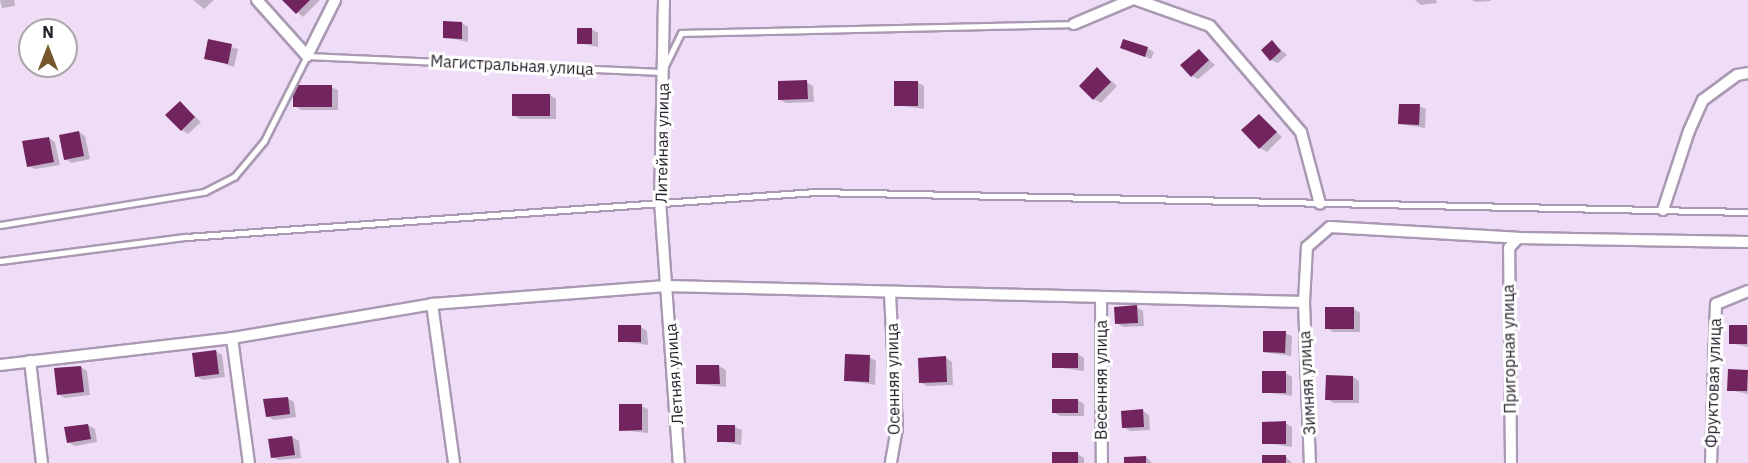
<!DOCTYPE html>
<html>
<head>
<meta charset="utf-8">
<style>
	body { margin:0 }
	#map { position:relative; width:1748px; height:463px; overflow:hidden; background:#efddf8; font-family:"IBM Plex Sans",sans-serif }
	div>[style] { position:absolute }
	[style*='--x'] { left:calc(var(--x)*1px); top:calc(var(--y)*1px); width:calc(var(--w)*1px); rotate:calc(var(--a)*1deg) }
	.shadow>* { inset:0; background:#0003 }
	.building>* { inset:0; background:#71245d }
	.roads { filter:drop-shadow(2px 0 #aa99b2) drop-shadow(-2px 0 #aa99b2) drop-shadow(0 2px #aa99b2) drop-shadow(0 -2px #aa99b2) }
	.service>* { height:5px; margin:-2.5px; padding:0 2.5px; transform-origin:2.5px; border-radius:2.5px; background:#fff }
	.minor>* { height:10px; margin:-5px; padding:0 5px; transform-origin:5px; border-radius:5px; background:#fff }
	span { translate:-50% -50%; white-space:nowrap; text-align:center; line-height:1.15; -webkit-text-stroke:6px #fff; paint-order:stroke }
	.street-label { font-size:16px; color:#251e28 }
	.north { position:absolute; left:18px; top:18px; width:60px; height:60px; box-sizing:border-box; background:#fff; border:2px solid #a8a5a9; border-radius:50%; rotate:0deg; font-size:16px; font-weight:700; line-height:24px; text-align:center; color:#251e28 }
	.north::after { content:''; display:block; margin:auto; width:21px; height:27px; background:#75592c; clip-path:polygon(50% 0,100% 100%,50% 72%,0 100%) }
</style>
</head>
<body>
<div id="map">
	<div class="shadow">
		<i style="clip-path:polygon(0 0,14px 0,15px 6px,2px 8px)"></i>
		<i style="clip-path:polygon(193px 0,214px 0,204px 9px)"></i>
		<i style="clip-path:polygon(284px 0,320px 0,303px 17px)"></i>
		<i style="clip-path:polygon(1436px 0,1437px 3px,1421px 5px,1415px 0)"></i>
		<i style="clip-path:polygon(1472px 0,1490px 0,1491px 1px,1475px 2px)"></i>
		<i style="clip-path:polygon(462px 23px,468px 27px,468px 42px,445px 37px)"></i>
		<i style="clip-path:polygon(591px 29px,598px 33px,598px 47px,579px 43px)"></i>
		<i style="clip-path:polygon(210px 41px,238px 49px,234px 67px,206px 58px)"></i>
		<i style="clip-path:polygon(1272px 42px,1287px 55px,1278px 63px,1271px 60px)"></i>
		<i style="clip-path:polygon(1122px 48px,1147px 48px,1154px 52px,1151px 59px)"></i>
		<i style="clip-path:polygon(1199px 51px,1215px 65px,1198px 79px,1192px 76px)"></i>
		<i style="clip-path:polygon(1097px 69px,1117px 86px,1101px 103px,1094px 99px)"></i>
		<i style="clip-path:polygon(806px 82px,813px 86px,814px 102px,786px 103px,780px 100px)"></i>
		<i style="clip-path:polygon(917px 82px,924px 86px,924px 109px,895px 105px)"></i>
		<i style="clip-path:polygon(331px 87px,338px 90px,338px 110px,301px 110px,295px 106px)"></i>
		<i style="clip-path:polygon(550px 95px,556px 99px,556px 119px,520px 119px,513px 115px)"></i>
		<i style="clip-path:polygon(180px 103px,201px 122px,188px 134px,182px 130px)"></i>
		<i style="clip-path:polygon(1419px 106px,1426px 109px,1425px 128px,1400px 124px)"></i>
		<i style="clip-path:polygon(1259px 116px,1282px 137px,1267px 152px,1260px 148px)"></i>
		<i style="clip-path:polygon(79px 132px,85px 136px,90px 159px,72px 163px,65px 159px)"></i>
		<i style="clip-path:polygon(49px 138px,55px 142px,60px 165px,35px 169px,28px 166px)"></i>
		<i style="clip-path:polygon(1136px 307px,1143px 311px,1144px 326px,1123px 327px,1117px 323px)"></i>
		<i style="clip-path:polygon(1354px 309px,1360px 313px,1360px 332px,1333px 332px,1327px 328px)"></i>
		<i style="clip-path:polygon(641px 327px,647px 331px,648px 345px,620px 341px)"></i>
		<i style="clip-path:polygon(1730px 327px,1748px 327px,1748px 347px,1730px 343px)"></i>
		<i style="clip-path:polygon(1285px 333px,1292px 336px,1291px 356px,1264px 352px)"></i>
		<i style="clip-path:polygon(216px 351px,222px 355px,225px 377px,203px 380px,196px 376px)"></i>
		<i style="clip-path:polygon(1078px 354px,1084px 358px,1084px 371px,1053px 367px)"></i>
		<i style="clip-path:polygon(869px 357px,876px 361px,875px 385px,846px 380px)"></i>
		<i style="clip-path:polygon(946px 358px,952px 362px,953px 385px,927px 386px,920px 382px)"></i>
		<i style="clip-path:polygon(719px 366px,726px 370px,726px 387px,698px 384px,697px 367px)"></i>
		<i style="clip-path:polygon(81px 367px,87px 371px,90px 395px,65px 398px,58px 394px)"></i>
		<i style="clip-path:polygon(1747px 371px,1748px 394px,1729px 390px)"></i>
		<i style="clip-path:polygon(1285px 373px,1292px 377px,1292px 396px,1264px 392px)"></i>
		<i style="clip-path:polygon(1353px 377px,1359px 381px,1359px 403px,1334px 403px,1327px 399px)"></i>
		<i style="clip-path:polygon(287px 398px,294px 402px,296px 417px,274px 420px,267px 416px)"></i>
		<i style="clip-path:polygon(1078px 400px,1084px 404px,1084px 416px,1060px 416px,1053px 412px)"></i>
		<i style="clip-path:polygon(641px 406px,648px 409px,648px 433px,620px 430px)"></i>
		<i style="clip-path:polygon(1143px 411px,1149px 415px,1150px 430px,1130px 431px,1123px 427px)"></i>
		<i style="clip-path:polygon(1285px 423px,1292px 427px,1292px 447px,1264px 443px)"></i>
		<i style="clip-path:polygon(88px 425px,95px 429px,97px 442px,75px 446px,68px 442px)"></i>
		<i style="clip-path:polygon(735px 427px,742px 430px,741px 445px,719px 441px)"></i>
		<i style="clip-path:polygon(292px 437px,299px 441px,301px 458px,279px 460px,272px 457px)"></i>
		<i style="clip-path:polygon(1078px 454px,1084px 458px,1084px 463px,1053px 463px)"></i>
		<i style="clip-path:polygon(1285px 456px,1292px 463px,1263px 463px)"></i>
		<i style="clip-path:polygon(1146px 457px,1152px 463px,1125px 463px)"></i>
	</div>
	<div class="building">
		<i style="clip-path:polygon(282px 0,310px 0,296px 14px)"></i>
		<i style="clip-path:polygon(443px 21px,462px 22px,462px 39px,443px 38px)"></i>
		<i style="clip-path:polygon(577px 28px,592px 28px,592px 44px,577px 44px)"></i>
		<i style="clip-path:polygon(208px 39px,232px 44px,228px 64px,204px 59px)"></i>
		<i style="clip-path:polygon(1123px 39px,1148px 47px,1145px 57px,1120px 48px)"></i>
		<i style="clip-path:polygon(1272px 40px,1281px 51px,1270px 61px,1261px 50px)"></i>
		<i style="clip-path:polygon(1199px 49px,1209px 60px,1191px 77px,1180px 65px)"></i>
		<i style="clip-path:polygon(1097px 67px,1111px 82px,1093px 100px,1079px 86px)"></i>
		<i style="clip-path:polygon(807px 80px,808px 99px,778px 100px,778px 81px)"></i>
		<i style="clip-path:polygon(894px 81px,918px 81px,918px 106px,894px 106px)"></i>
		<i style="clip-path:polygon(293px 85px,332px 85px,332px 107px,293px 107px)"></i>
		<i style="clip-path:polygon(512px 94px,550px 94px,550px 116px,512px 116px)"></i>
		<i style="clip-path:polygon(180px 101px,195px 117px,181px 131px,165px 115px)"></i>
		<i style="clip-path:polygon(1399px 104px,1420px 104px,1419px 125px,1398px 124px)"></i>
		<i style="clip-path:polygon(1259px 114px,1277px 132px,1259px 149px,1241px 130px)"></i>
		<i style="clip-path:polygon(79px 131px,84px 156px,64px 160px,59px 135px)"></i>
		<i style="clip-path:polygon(49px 137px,54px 162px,27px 167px,22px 141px)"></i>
		<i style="clip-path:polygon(1137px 305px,1138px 323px,1115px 324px,1114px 307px)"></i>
		<i style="clip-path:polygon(1325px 307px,1354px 307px,1354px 329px,1325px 329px)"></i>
		<i style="clip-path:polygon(618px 325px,641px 325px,641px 342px,618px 342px)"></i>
		<i style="clip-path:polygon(1729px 325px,1747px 325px,1747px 344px,1729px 344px)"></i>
		<i style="clip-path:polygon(1263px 331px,1286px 331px,1285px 353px,1263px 352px)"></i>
		<i style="clip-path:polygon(216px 350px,219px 374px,195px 377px,192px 353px)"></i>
		<i style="clip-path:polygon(1052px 353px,1078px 353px,1078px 368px,1052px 368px)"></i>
		<i style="clip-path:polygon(845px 354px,870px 355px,869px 382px,844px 381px)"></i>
		<i style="clip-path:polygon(946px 356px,947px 382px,919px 383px,918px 358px)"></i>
		<i style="clip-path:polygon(696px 365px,719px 365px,720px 384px,696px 384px)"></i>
		<i style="clip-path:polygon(81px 366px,84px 392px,57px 395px,54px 368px)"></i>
		<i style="clip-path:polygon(1728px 369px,1748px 370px,1747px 391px,1727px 391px)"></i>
		<i style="clip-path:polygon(1262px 371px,1286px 371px,1286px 393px,1262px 393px)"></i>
		<i style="clip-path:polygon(1326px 375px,1353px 376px,1353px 400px,1325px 400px)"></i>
		<i style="clip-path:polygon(288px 397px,290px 414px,266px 417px,263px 399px)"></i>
		<i style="clip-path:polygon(1052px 399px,1078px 399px,1078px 413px,1052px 413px)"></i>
		<i style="clip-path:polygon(619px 404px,642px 404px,642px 430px,619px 431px)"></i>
		<i style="clip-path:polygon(1143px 409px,1144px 427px,1122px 428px,1121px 411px)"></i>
		<i style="clip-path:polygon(1286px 421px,1286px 444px,1262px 444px,1262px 422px)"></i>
		<i style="clip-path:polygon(88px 424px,91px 439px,67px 443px,64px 427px)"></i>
		<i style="clip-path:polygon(717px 425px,735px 425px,735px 442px,717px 442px)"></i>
		<i style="clip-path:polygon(292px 436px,295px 455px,271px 458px,268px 439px)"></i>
		<i style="clip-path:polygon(1052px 452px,1078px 452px,1078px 463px,1052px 463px)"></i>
		<i style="clip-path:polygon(1262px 455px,1286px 455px,1286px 463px,1262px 463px)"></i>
		<i style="clip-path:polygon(1146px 456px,1146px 463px,1124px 463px,1124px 457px)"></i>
	</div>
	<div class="roads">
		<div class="service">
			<i style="--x:0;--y:225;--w:207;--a:-9.2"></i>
			<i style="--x:204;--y:192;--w:34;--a:-27"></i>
			<i style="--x:234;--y:177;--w:47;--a:-50.2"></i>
			<i style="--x:264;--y:141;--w:95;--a:-63.2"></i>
			<i style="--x:307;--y:56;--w:355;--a:2.6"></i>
			<i style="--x:662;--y:72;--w:43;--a:-64"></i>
			<i style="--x:681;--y:33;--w:393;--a:-1.3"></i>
			<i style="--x:0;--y:261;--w:188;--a:-7.4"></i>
			<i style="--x:186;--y:237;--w:632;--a:-4.09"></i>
			<i style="--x:816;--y:192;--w:932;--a:1.23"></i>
		</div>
		<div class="minor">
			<i style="--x:257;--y:0;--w:75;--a:48.2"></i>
			<i style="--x:307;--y:56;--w:63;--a:-63.4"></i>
			<i style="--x:664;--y:0;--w:201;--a:91.1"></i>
			<i style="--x:660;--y:201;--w:263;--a:85.9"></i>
			<i style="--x:1137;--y:0;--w:77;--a:19.6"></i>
			<i style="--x:1210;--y:26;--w:140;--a:49.4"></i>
			<i style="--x:1301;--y:132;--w:74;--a:75.2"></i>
			<i style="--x:1074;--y:24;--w:62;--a:-22.8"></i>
			<i style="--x:1663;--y:210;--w:83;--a:-71.8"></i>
			<i style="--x:1689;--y:131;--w:34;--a:-66"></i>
			<i style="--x:1703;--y:100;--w:42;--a:-36.3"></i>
			<i style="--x:1737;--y:75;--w:11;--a:-10"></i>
			<i style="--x:890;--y:294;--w:134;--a:87"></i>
			<i style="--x:897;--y:428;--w:36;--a:100"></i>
			<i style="--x:1101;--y:297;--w:166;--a:89.7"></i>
			<i style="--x:1304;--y:302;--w:161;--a:87.9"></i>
			<i style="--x:432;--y:304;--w:161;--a:82.1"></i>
			<i style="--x:232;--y:338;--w:126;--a:82.3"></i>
			<i style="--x:30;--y:361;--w:103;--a:83.3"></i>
			<i style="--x:0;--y:365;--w:234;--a:-6.6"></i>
			<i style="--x:232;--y:338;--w:203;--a:-9.6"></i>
			<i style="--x:432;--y:304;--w:235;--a:-4.4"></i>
			<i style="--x:666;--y:286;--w:638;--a:1.44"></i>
			<i style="--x:1304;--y:302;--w:55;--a:-86.9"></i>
			<i style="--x:1307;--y:247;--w:30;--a:-41"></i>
			<i style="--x:1330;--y:227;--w:188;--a:3.3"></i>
			<i style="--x:1518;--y:238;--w:230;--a:1"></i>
			<i style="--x:1511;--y:463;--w:215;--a:-90.5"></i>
			<i style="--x:1509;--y:248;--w:13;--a:-48"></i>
			<i style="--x:1711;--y:463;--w:159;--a:-88.2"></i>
			<i style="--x:1716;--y:304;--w:35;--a:-22"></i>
		</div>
	</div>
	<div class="street-label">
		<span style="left:512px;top:65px;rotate:3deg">Магистральная улица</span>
		<span style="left:662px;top:143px;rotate:-89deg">Литейная улица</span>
		<span style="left:1509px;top:349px;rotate:-91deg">Пригорная улица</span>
		<span style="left:674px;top:374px;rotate:-94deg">Летняя улица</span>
		<span style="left:893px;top:379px;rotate:-91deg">Осенняя улица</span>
		<span style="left:1101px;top:380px;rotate:-90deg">Весенняя улица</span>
		<span style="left:1307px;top:383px;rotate:-93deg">Зимняя улица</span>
		<span style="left:1713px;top:383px;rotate:-88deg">Фруктовая улица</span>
	</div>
	<div class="north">N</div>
</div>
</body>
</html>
